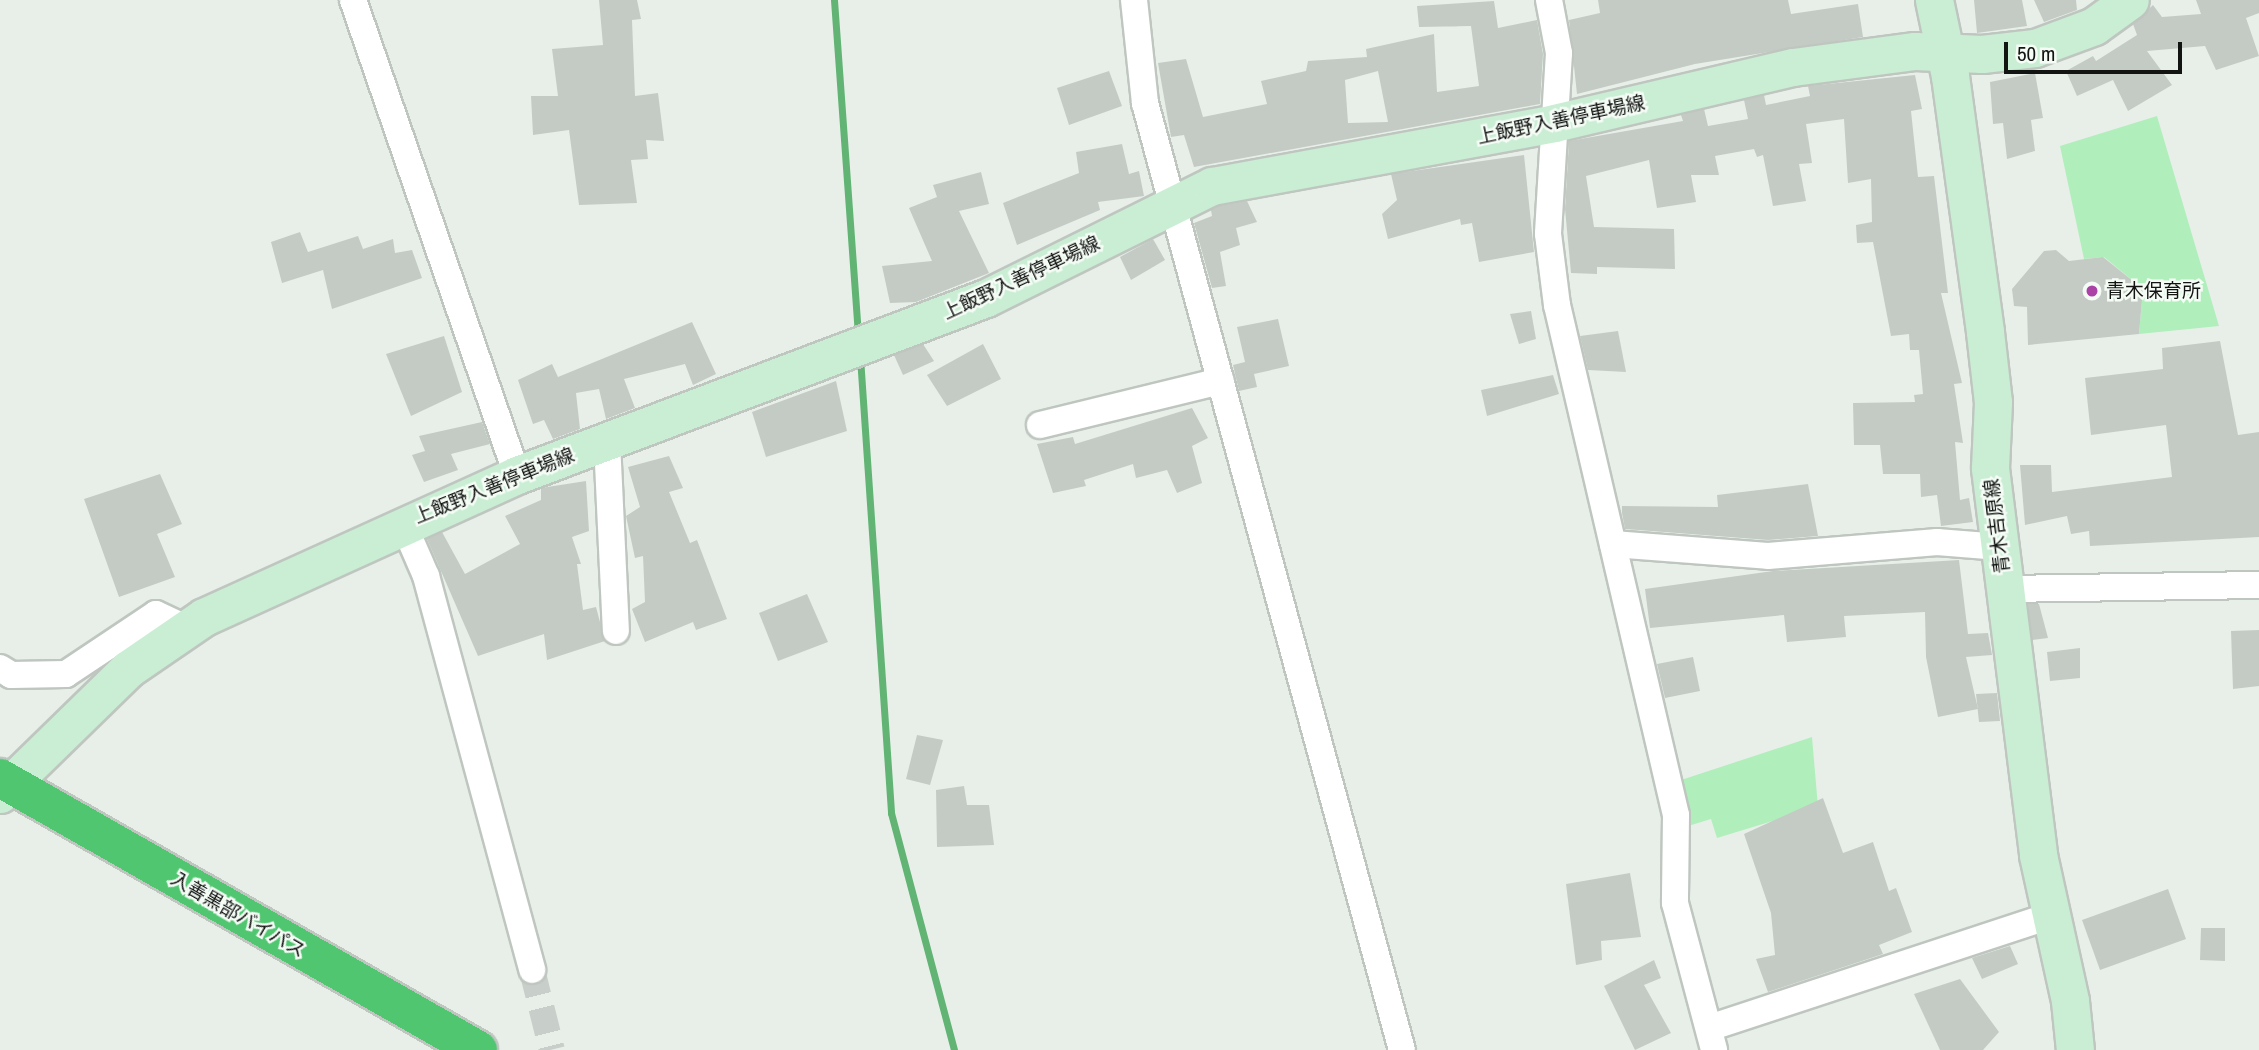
<!DOCTYPE html>
<html>
<head>
<meta charset="utf-8">
<style>
	body { margin:0 }
	#map { position:relative; width:2259px; height:1050px; overflow:hidden; background:#e8efe9; font-family:"Archivo Narrow","Noto Sans JP",sans-serif }
	div>[style] { position:absolute }
	[style*='--x'] { left:calc(var(--x)*1px); top:calc(var(--y)*1px); width:calc(var(--w)*1px); rotate:calc(var(--a)*1deg) }
	.green>* { inset:0; background:#b0efbb }
	.stream>* { height:7px; margin:-3.5px; padding:0 3.5px; transform-origin:3.5px; border-radius:3.5px; background:#61b474 }
	.building>* { inset:0; background:#c4cbc5 }
	.street-tunnel>* { height:26px; margin-top:-13px; transform-origin:0; background:repeating-linear-gradient(90deg,#c8cec9 0 26px,transparent 0 39px) }
	.roads { filter:drop-shadow(2px 0 #bfc6c0) drop-shadow(-2px 0 #bfc6c0) drop-shadow(0 2px #bfc6c0) drop-shadow(0 -2px #bfc6c0) }
	.street>* { height:26px; margin:-13px; padding:0 13px; transform-origin:13px; border-radius:13px; background:#fff }
	.secondary>* { height:37px; margin:-18.5px; padding:0 18.5px; transform-origin:18.5px; border-radius:18.5px; background:#caeed4 }
	.highway>* { height:38px; margin:-19px; padding:0 19px; transform-origin:19px; border-radius:19px; background:#50c670 }
	.dots>* { width:19px; height:19px; translate:-50% -50%; box-sizing:border-box; border:4px solid #f5fcf6; border-radius:50% }
	span { translate:-50% -50%; white-space:nowrap; text-align:center; line-height:1.15; -webkit-text-stroke:5px #f5fcf6; paint-order:stroke }
	.street-label { font-size:19px; color:#121412 }
	.poi-label { font-size:19px; color:#121412 }
	.left { translate:0 -50%; text-align:left }
	.scale { position:absolute; left:2004px; top:42px; width:178px; height:32px; box-sizing:border-box; border:4px solid #121412; border-top:0; padding-left:9px; font-size:21px; line-height:24px; white-space:nowrap; color:#121412; -webkit-text-stroke:5px #f5fcf6; paint-order:stroke }
</style>
</head>
<body>
<div id="map">
	<div class="green">
		<i style="clip-path:polygon(2157px 116px,2219px 326px,2139px 334px,2143px 289px,2104px 257px,2084px 259px,2060px 146px)"></i>
		<i style="clip-path:polygon(1812px 737px,1818px 807px,1717px 838px,1711px 819px,1685px 827px,1678px 781px)"></i>
	</div>
	<div class="stream">
		<i style="--x:834;--y:0;--w:335;--a:85.9"></i>
		<i style="--x:860;--y:357;--w:457;--a:86.1"></i>
		<i style="--x:891;--y:813;--w:245;--a:75.1"></i>
	</div>
	<div class="building">
		<i style="clip-path:polygon(599px 0,637px 0,641px 19px,632px 20px,635px 96px,658px 93px,664px 141px,646px 140px,648px 159px,631px 160px,637px 203px,579px 205px,569px 130px,533px 135px,531px 96px,558px 96px,552px 49px,603px 45px)"></i>
		<i style="clip-path:polygon(1598px 0,1788px 0,1791px 14px,1858px 4px,1863px 37px,1695px 64px,1577px 94px,1569px 20px,1600px 13px)"></i>
		<i style="clip-path:polygon(1974px 0,2022px 0,2027px 26px,1977px 33px)"></i>
		<i style="clip-path:polygon(2034px 0,2076px 0,2077px 10px,2044px 22px)"></i>
		<i style="clip-path:polygon(2196px 0,2259px 0,2259px 13px,2246px 18px,2259px 56px,2216px 70px,2205px 46px,2147px 51px,2172px 85px,2128px 111px,2113px 80px,2077px 96px,2066px 71px,2093px 56px,2096px 61px,2137px 35px,2133px 24px,2153px 5px,2162px 17px,2201px 14px)"></i>
		<i style="clip-path:polygon(evenodd,1494px 1px,1498px 28px,1537px 20px,1543px 54px,1540px 104px,1194px 167px,1184px 135px,1171px 137px,1158px 63px,1186px 59px,1203px 117px,1267px 104px,1261px 81px,1306px 71px,1308px 61px,1367px 57px,1366px 49px,1434px 34px,1437px 92px,1479px 86px,1471px 26px,1419px 27px,1417px 6px,1494px 1px,1378px 71px,1388px 122px,1348px 123px,1345px 80px,1378px 71px)"></i>
		<i style="clip-path:polygon(1109px 71px,1122px 106px,1069px 125px,1057px 88px)"></i>
		<i style="clip-path:polygon(2035px 73px,2043px 118px,2031px 120px,2035px 151px,2007px 159px,2003px 123px,1993px 124px,1990px 82px)"></i>
		<i style="clip-path:polygon(1915px 75px,1922px 109px,1911px 111px,1918px 177px,1934px 176px,1948px 293px,1941px 293px,1962px 383px,1954px 384px,1963px 443px,1955px 442px,1960px 500px,1969px 498px,1973px 522px,1941px 526px,1937px 495px,1921px 497px,1920px 474px,1883px 474px,1880px 445px,1854px 445px,1853px 403px,1915px 402px,1914px 395px,1923px 394px,1919px 350px,1910px 350px,1909px 334px,1891px 336px,1873px 242px,1857px 243px,1856px 225px,1872px 222px,1871px 179px,1848px 183px,1844px 119px,1806px 124px,1812px 163px,1799px 164px,1806px 201px,1773px 206px,1763px 155px,1757px 157px,1754px 149px,1715px 156px,1719px 175px,1691px 175px,1696px 202px,1657px 208px,1649px 160px,1586px 176px,1594px 227px,1674px 229px,1675px 269px,1597px 267px,1597px 274px,1571px 273px,1565px 209px,1569px 141px,1683px 121px,1681px 115px,1704px 109px,1708px 126px,1748px 119px,1744px 100px,1764px 95px,1766px 105px,1810px 96px,1808px 86px)"></i>
		<i style="clip-path:polygon(1122px 144px,1129px 174px,1139px 171px,1144px 196px,1098px 202px,1100px 210px,1017px 245px,1003px 203px,1079px 173px,1076px 152px)"></i>
		<i style="clip-path:polygon(1524px 155px,1534px 252px,1479px 262px,1472px 223px,1461px 225px,1460px 219px,1388px 239px,1382px 214px,1397px 200px,1391px 174px)"></i>
		<i style="clip-path:polygon(981px 172px,989px 204px,959px 211px,989px 273px,916px 302px,890px 303px,882px 266px,932px 261px,909px 208px,937px 197px,933px 185px)"></i>
		<i style="clip-path:polygon(1247px 201px,1257px 222px,1236px 228px,1240px 245px,1220px 252px,1226px 286px,1212px 288px,1194px 223px,1212px 216px,1211px 210px,1219px 206px)"></i>
		<i style="clip-path:polygon(300px 232px,308px 252px,358px 236px,363px 249px,393px 239px,395px 253px,412px 250px,422px 278px,332px 309px,323px 270px,282px 283px,271px 242px)"></i>
		<i style="clip-path:polygon(1153px 239px,1165px 260px,1131px 280px,1120px 257px)"></i>
		<i style="clip-path:polygon(2056px 250px,2069px 261px,2103px 257px,2143px 289px,2139px 334px,2028px 345px,2027px 307px,2014px 306px,2012px 289px,2044px 251px)"></i>
		<i style="clip-path:polygon(1531px 311px,1536px 339px,1519px 344px,1510px 314px)"></i>
		<i style="clip-path:polygon(1278px 319px,1289px 366px,1254px 374px,1257px 387px,1239px 391px,1233px 365px,1245px 362px,1237px 327px)"></i>
		<i style="clip-path:polygon(692px 322px,716px 374px,693px 385px,685px 364px,624px 379px,635px 408px,606px 419px,599px 389px,576px 393px,580px 429px,553px 439px,544px 420px,533px 424px,518px 380px,552px 364px,558px 377px)"></i>
		<i style="clip-path:polygon(1618px 331px,1626px 372px,1588px 370px,1580px 336px)"></i>
		<i style="clip-path:polygon(444px 336px,462px 392px,411px 416px,386px 354px)"></i>
		<i style="clip-path:polygon(2220px 341px,2238px 435px,2259px 432px,2259px 537px,2090px 546px,2089px 531px,2071px 534px,2067px 516px,2025px 525px,2020px 465px,2051px 465px,2052px 492px,2172px 477px,2166px 425px,2091px 435px,2085px 378px,2163px 369px,2162px 348px)"></i>
		<i style="clip-path:polygon(923px 344px,934px 361px,903px 375px,894px 355px)"></i>
		<i style="clip-path:polygon(983px 344px,1001px 379px,947px 406px,927px 375px)"></i>
		<i style="clip-path:polygon(1553px 375px,1559px 394px,1487px 416px,1481px 390px)"></i>
		<i style="clip-path:polygon(836px 381px,847px 431px,766px 457px,752px 412px)"></i>
		<i style="clip-path:polygon(1192px 408px,1208px 438px,1192px 446px,1202px 483px,1177px 493px,1167px 470px,1136px 478px,1133px 464px,1084px 480px,1086px 486px,1053px 493px,1037px 444px,1073px 437px,1075px 444px)"></i>
		<i style="clip-path:polygon(482px 422px,490px 444px,451px 454px,458px 470px,424px 482px,412px 455px,425px 451px,419px 436px)"></i>
		<i style="clip-path:polygon(669px 456px,683px 488px,669px 492px,690px 543px,697px 540px,727px 619px,696px 630px,693px 622px,645px 642px,632px 609px,645px 602px,643px 556px,635px 558px,626px 516px,640px 507px,628px 467px)"></i>
		<i style="clip-path:polygon(160px 474px,182px 524px,157px 534px,175px 577px,119px 597px,84px 499px)"></i>
		<i style="clip-path:polygon(586px 481px,589px 531px,572px 537px,581px 564px,577px 564px,583px 610px,596px 607px,605px 641px,547px 660px,544px 634px,478px 656px,427px 539px,442px 532px,465px 574px,520px 544px,505px 516px,541px 500px,541px 488px)"></i>
		<i style="clip-path:polygon(1808px 484px,1818px 536px,1768px 540px,1625px 529px,1622px 513px,1622px 506px,1718px 507px,1717px 495px)"></i>
		<i style="clip-path:polygon(1959px 560px,1968px 634px,1988px 633px,1992px 655px,1966px 657px,1978px 709px,1938px 717px,1926px 657px,1925px 612px,1844px 616px,1846px 637px,1787px 642px,1784px 615px,1650px 628px,1645px 589px,1773px 571px)"></i>
		<i style="clip-path:polygon(807px 594px,828px 642px,778px 661px,759px 613px)"></i>
		<i style="clip-path:polygon(2028px 604px,2039px 604px,2048px 638px,2032px 640px)"></i>
		<i style="clip-path:polygon(2259px 630px,2259px 686px,2233px 689px,2231px 631px)"></i>
		<i style="clip-path:polygon(2080px 648px,2080px 678px,2050px 681px,2047px 652px)"></i>
		<i style="clip-path:polygon(1693px 657px,1700px 691px,1665px 698px,1657px 664px)"></i>
		<i style="clip-path:polygon(1997px 693px,2000px 721px,1979px 722px,1976px 694px)"></i>
		<i style="clip-path:polygon(917px 735px,943px 740px,930px 785px,906px 779px)"></i>
		<i style="clip-path:polygon(964px 786px,967px 805px,989px 805px,994px 845px,937px 847px,936px 790px)"></i>
		<i style="clip-path:polygon(1823px 798px,1843px 853px,1873px 842px,1889px 891px,1896px 888px,1912px 932px,1879px 945px,1883px 954px,1768px 992px,1756px 959px,1775px 955px,1771px 913px,1744px 834px)"></i>
		<i style="clip-path:polygon(1630px 873px,1641px 937px,1601px 941px,1602px 960px,1576px 965px,1566px 884px)"></i>
		<i style="clip-path:polygon(2168px 889px,2186px 939px,2100px 970px,2082px 920px)"></i>
		<i style="clip-path:polygon(2201px 928px,2225px 928px,2225px 961px,2200px 960px)"></i>
		<i style="clip-path:polygon(2010px 946px,2018px 964px,1982px 979px,1972px 958px)"></i>
		<i style="clip-path:polygon(1654px 960px,1661px 978px,1644px 985px,1671px 1033px,1635px 1050px,1604px 986px)"></i>
		<i style="clip-path:polygon(1960px 979px,1999px 1032px,1983px 1050px,1940px 1050px,1914px 994px)"></i>
	</div>
	<div class="street-tunnel">
		<i style="--x:532;--y:970;--w:82;--a:76"></i>
	</div>
	<div class="roads">
		<div class="street">
			<i style="--x:353;--y:0;--w:503;--a:70.95"></i>
			<i style="--x:1134;--y:0;--w:104;--a:83.9"></i>
			<i style="--x:1145;--y:103;--w:981;--a:74.82"></i>
			<i style="--x:1549;--y:0;--w:54;--a:79.3"></i>
			<i style="--x:1559;--y:53;--w:181;--a:93.5"></i>
			<i style="--x:1548;--y:234;--w:72;--a:82.8"></i>
			<i style="--x:1557;--y:305;--w:524;--a:76.87"></i>
			<i style="--x:1676;--y:815;--w:88;--a:90.7"></i>
			<i style="--x:1675;--y:903;--w:152;--a:75.1"></i>
			<i style="--x:1040;--y:425;--w:186;--a:-13.7"></i>
			<i style="--x:607;--y:442;--w:189;--a:87.3"></i>
			<i style="--x:403;--y:523;--w:58;--a:66.5"></i>
			<i style="--x:426;--y:576;--w:408;--a:74.9"></i>
			<i style="--x:1613;--y:544;--w:155;--a:4.4"></i>
			<i style="--x:1768;--y:556;--w:170;--a:-4.7"></i>
			<i style="--x:1937;--y:542;--w:63;--a:4.5"></i>
			<i style="--x:2005;--y:589;--w:254;--a:-0.9"></i>
			<i style="--x:0;--y:668;--w:13;--a:32"></i>
			<i style="--x:11;--y:675;--w:55;--a:-1"></i>
			<i style="--x:66;--y:674;--w:108;--a:-33.7"></i>
			<i style="--x:156;--y:614;--w:33;--a:25"></i>
			<i style="--x:1709;--y:1028;--w:359;--a:-18.2"></i>
		</div>
		<div class="secondary">
			<i style="--x:1934;--y:0;--w:78;--a:78.1"></i>
			<i style="--x:1950;--y:76;--w:258;--a:82.2"></i>
			<i style="--x:1985;--y:332;--w:70;--a:83.5"></i>
			<i style="--x:1993;--y:402;--w:66;--a:92.6"></i>
			<i style="--x:1990;--y:468;--w:390;--a:82.9"></i>
			<i style="--x:2038;--y:855;--w:149;--a:77.6"></i>
			<i style="--x:2070;--y:1001;--w:49;--a:84.2"></i>
			<i style="--x:0;--y:794;--w:179;--a:-44.3"></i>
			<i style="--x:128;--y:669;--w:92;--a:-34.4"></i>
			<i style="--x:204;--y:617;--w:344;--a:-24.4"></i>
			<i style="--x:517;--y:475;--w:501;--a:-20.68"></i>
			<i style="--x:986;--y:298;--w:252;--a:-26.4"></i>
			<i style="--x:1212;--y:186;--w:348;--a:-10.4"></i>
			<i style="--x:1554;--y:123;--w:245;--a:-13.2"></i>
			<i style="--x:1793;--y:67;--w:123;--a:-7.5"></i>
			<i style="--x:1915;--y:51;--w:67;--a:2.6"></i>
			<i style="--x:1982;--y:54;--w:53;--a:-6.5"></i>
			<i style="--x:2035;--y:48;--w:63;--a:-20.4"></i>
			<i style="--x:2094;--y:26;--w:44;--a:-35.8"></i>
		</div>
		<div class="highway">
			<i style="--x:0;--y:778;--w:550;--a:29.64"></i>
		</div>
	</div>
	<div class="dots">
		<i style="left:2092px;top:291px;background:#ab43a6"></i>
	</div>
	<div class="street-label">
		<span style="left:1561px;top:120px;rotate:-12deg">上飯野入善停車場線</span>
		<span style="left:1021px;top:278px;rotate:-25deg">上飯野入善停車場線</span>
		<span style="left:494px;top:486px;rotate:-22deg">上飯野入善停車場線</span>
		<span style="left:1997px;top:526px;rotate:-97deg">青木吉原線</span>
		<span style="left:238px;top:915px;rotate:30deg">入善黒部バイパス</span>
	</div>
	<div class="poi-label">
		<span class="left" style="left:2106px;top:291px">青木保育所</span>
	</div>
	<div class="scale">50 m</div>
</div>
</body>
</html>
